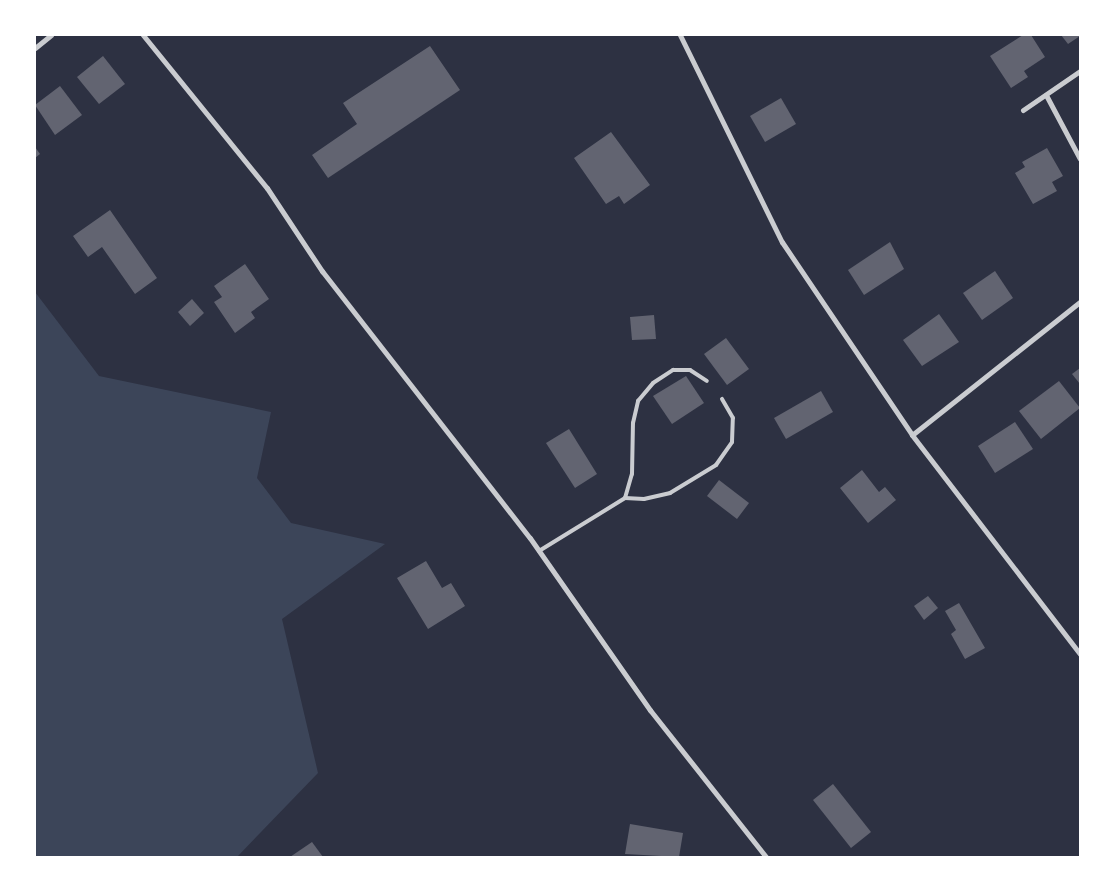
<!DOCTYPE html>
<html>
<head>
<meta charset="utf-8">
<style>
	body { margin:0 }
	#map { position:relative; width:1115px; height:892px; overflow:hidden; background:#2d3142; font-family:Poppins,sans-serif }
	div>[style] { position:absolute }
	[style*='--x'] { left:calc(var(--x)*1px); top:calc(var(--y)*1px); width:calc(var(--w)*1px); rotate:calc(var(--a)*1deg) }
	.green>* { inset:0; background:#3c4559 }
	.building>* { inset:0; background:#626471 }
	.service>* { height:4px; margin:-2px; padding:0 2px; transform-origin:2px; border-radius:2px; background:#caccd0 }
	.minor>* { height:5px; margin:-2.5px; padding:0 2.5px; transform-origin:2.5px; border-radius:2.5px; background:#caccd0 }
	span { translate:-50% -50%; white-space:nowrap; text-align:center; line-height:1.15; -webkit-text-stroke:4.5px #fff; paint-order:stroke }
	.frame { position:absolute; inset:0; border:36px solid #fff; pointer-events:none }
</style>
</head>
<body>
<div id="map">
	<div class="green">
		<i style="clip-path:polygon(35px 292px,99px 376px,271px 412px,257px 478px,291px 523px,385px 544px,282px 619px,318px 773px,237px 857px,35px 857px)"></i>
	</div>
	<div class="building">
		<i style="clip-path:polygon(1023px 35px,1031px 35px,1045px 57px,1024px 71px,1028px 77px,1011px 88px,990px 56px)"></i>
		<i style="clip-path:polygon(1061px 35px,1080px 35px,1080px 36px,1068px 44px)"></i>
		<i style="clip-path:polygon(430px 46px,460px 90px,328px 178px,312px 155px,357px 124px,343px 103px)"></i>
		<i style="clip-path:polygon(103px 56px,125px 84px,99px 104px,77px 77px)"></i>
		<i style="clip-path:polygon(60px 86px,82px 115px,55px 135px,35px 105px)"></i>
		<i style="clip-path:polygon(781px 98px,796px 124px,765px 142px,750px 116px)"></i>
		<i style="clip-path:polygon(611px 132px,650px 185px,624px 204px,619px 196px,606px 204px,574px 158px)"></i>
		<i style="clip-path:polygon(35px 147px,40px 154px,35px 158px)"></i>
		<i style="clip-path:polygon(1047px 148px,1063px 176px,1052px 182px,1057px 191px,1033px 204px,1015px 173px,1025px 167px,1022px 162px)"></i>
		<i style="clip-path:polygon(110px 210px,157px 278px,135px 294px,102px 247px,88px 257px,73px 236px)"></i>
		<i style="clip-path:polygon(890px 242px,904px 269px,864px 295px,848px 270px)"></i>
		<i style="clip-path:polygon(245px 264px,269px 299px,251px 312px,255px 318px,235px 333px,214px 302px,222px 297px,214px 286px)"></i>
		<i style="clip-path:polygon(995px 271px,1013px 298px,982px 320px,963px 293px)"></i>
		<i style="clip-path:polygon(192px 299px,204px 313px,190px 326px,178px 312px)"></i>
		<i style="clip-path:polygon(939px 314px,959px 342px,922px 366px,903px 340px)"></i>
		<i style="clip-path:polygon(654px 315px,656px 339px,632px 340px,630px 317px)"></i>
		<i style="clip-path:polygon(726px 338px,749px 369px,727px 385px,704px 354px)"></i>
		<i style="clip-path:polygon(1080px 368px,1080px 384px,1072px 374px)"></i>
		<i style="clip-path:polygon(686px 376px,704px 403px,672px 424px,653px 396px)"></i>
		<i style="clip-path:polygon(1059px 381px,1080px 408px,1041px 439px,1019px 411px)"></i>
		<i style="clip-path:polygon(821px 391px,833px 412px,786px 439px,774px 418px)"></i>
		<i style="clip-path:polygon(1015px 422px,1033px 449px,995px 473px,978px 446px)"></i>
		<i style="clip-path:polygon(569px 429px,597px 474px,575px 488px,546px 443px)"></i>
		<i style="clip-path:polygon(862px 470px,879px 492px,885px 487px,896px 500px,868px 523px,840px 488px)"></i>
		<i style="clip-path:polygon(719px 480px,749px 503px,737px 519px,707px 496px)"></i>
		<i style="clip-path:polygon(426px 561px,442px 588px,451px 583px,465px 606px,428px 629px,397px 578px)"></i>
		<i style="clip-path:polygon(928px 596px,938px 608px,924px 620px,914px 606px)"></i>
		<i style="clip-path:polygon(959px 603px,985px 648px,965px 659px,951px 634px,956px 630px,945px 611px)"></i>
		<i style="clip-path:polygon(833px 784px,871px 832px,851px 848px,813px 800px)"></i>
		<i style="clip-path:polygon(630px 824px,683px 833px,679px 857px,625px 854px)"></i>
		<i style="clip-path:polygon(312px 842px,323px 857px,290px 857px)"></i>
	</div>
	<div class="service">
		<i style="--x:625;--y:498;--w:19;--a:3"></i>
		<i style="--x:644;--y:499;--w:27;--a:-13"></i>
		<i style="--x:670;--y:493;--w:54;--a:-31.3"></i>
		<i style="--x:716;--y:465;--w:28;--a:-55"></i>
		<i style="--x:732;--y:442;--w:24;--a:-88"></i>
		<i style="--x:733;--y:418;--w:22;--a:-120"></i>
		<i style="--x:539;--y:551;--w:101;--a:-31.6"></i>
		<i style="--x:625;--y:498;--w:25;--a:-74"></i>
		<i style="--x:632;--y:474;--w:51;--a:-88.9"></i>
		<i style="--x:633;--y:423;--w:23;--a:-77"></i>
		<i style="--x:638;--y:401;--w:23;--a:-50"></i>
		<i style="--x:653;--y:383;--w:24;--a:-33"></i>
		<i style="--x:673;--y:370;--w:17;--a:0"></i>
		<i style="--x:690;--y:370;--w:20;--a:33"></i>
	</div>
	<div class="minor">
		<i style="--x:143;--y:35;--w:197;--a:51"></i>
		<i style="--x:267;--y:188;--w:100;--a:56.5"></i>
		<i style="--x:322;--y:271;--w:338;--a:52.1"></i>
		<i style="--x:530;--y:538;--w:210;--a:55.1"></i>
		<i style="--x:650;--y:710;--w:187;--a:51.7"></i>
		<i style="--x:680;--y:35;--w:231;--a:63.8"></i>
		<i style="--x:782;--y:242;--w:233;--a:56"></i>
		<i style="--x:912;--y:435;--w:276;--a:52.5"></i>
		<i style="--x:35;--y:48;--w:21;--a:-39"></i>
		<i style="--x:1046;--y:95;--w:72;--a:62"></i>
		<i style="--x:1023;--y:110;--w:69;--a:-34.4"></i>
		<i style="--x:912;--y:435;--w:214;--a:-38.4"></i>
	</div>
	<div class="frame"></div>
</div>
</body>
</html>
